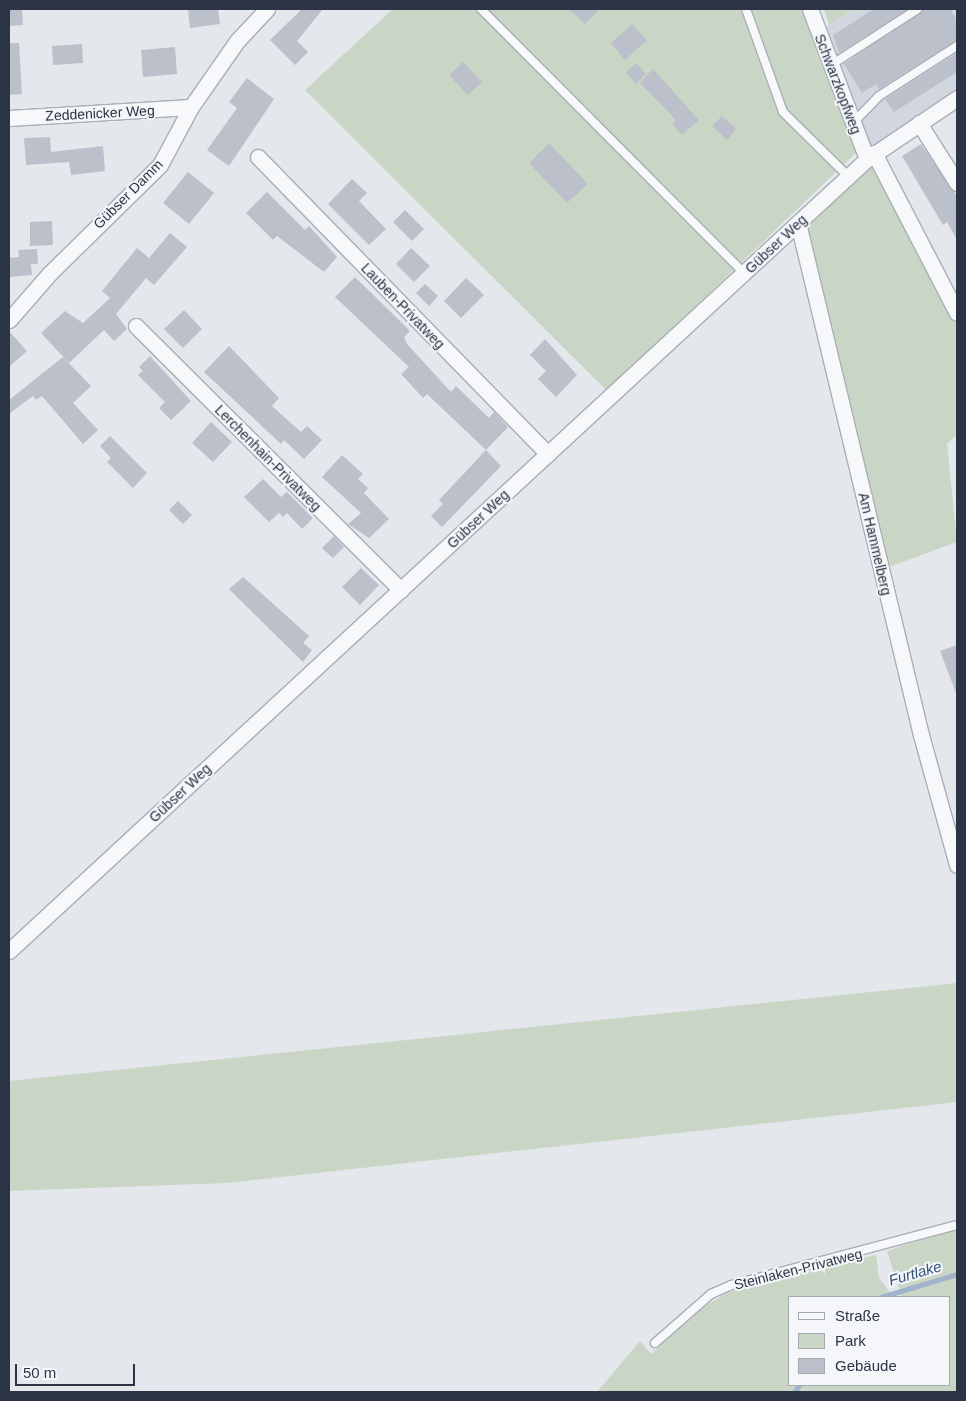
<!DOCTYPE html>
<html>
<head>
<meta charset="utf-8">
<style>
	body { margin:0 }
	#map { position:relative; width:966px; height:1401px; overflow:hidden; background:#e4e7ec; font-family:Helvetica,sans-serif }
	div>[style] { position:absolute }
	[style*='--x'] { left:calc(var(--x)*1px); top:calc(var(--y)*1px); width:calc(var(--w)*1px); rotate:calc(var(--a)*1deg) }
	.built>* { inset:0; background:#d2d6de }
	.green>* { inset:0; background:#c9d6c5 }
	.stream>* { height:5px; margin:-2.5px; padding:0 2.5px; transform-origin:2.5px; border-radius:2.5px; background:#9fb4cc }
	.building>* { inset:0; background:#bbc0ca }
	.roads { filter:drop-shadow(1px 0 #a9aeb7) drop-shadow(-1px 0 #a9aeb7) drop-shadow(0 1px #a9aeb7) drop-shadow(0 -1px #a9aeb7) }
	.lane>* { height:8px; margin:-4px; padding:0 4px; transform-origin:4px; border-radius:4px; background:#f7f8fa }
	.street>* { height:15px; margin:-7.5px; padding:0 7.5px; transform-origin:7.5px; border-radius:7.5px; background:#f7f8fa }
	span { translate:-50% -50%; white-space:nowrap; text-align:center; line-height:1.15; -webkit-text-stroke:4px #f4f6f9; paint-order:stroke }
	.street-label { font-size:14px; color:#2b3445 }
	.water-label { font-size:15px; color:#34527a; font-style:italic }
	.frame { position:absolute; inset:0; border:10px solid #2b3445; pointer-events:none }
	.legend { position:absolute; left:788px; top:1296px; width:162px; height:90px; box-sizing:border-box; background:#f4f6f9; border:1px solid #a4a8b1; margin:0; padding:6px 9px; list-style:none; font-size:15px; color:#2b3445 }
	.legend li { display:flex; align-items:center; gap:10px; height:25px }
	.legend b { width:25px; border:1px solid #a4a8b1 }
	.scale { position:absolute; left:15px; top:1364px; width:120px; height:22px; box-sizing:border-box; border:2px solid #2b3445; border-top:0; padding-left:6px; font-size:15px; line-height:18px; white-space:nowrap; color:#2b3445; -webkit-text-stroke:4px #f4f6f9; paint-order:stroke }
</style>
</head>
<body>
<div id="map">
	<div class="built">
		<i style="clip-path:polygon(854px 9px,957px 9px,957px 98px,867px 159px,818px 32px)"></i>
	</div>
	<div class="green">
		<i style="clip-path:polygon(393px 9px,803px 9px,859px 150px,607px 391px,305px 90px)"></i>
		<i style="clip-path:polygon(824px 9px,854px 9px,829px 25px)"></i>
		<i style="clip-path:polygon(874px 153px,957px 313px,957px 434px,947px 444px,957px 542px,881px 570px,798px 223px)"></i>
		<i style="clip-path:polygon(957px 983px,957px 1102px,227px 1183px,9px 1191px,9px 1081px)"></i>
		<i style="clip-path:polygon(957px 1228px,957px 1392px,597px 1392px,640px 1341px,651px 1354px,703px 1307px,729px 1292px,876px 1255px,879px 1278px,893px 1297px,790px 1297px,790px 1385px,950px 1385px,950px 1297px,902px 1297px,887px 1251px)"></i>
	</div>
	<div class="stream">
		<i style="--x:881;--y:1297;--w:79;--a:-16.8"></i>
		<i style="--x:794;--y:1392;--w:9;--a:-54"></i>
	</div>
	<div class="building">
		<i style="clip-path:polygon(9px 9px,22px 9px,23px 25px,9px 26px)"></i>
		<i style="clip-path:polygon(188px 9px,218px 9px,220px 24px,190px 28px)"></i>
		<i style="clip-path:polygon(302px 9px,323px 9px,297px 41px,308px 52px,295px 65px,270px 40px)"></i>
		<i style="clip-path:polygon(569px 9px,600px 9px,585px 24px)"></i>
		<i style="clip-path:polygon(874px 9px,908px 9px,839px 53px,833px 35px)"></i>
		<i style="clip-path:polygon(924px 9px,950px 9px,957px 20px,957px 40px,879px 89px,876px 84px,862px 93px,844px 64px)"></i>
		<i style="clip-path:polygon(632px 24px,647px 40px,625px 60px,611px 43px)"></i>
		<i style="clip-path:polygon(9px 43px,19px 43px,22px 94px,9px 95px)"></i>
		<i style="clip-path:polygon(82px 44px,83px 63px,53px 65px,52px 46px)"></i>
		<i style="clip-path:polygon(175px 47px,177px 74px,143px 77px,141px 50px)"></i>
		<i style="clip-path:polygon(957px 53px,957px 72px,894px 112px,885px 99px)"></i>
		<i style="clip-path:polygon(463px 62px,482px 82px,468px 95px,449px 75px)"></i>
		<i style="clip-path:polygon(636px 63px,646px 74px,636px 84px,626px 72px)"></i>
		<i style="clip-path:polygon(653px 69px,699px 120px,682px 135px,672px 124px,676px 120px,640px 83px)"></i>
		<i style="clip-path:polygon(247px 78px,274px 99px,229px 166px,207px 150px,237px 108px,229px 102px)"></i>
		<i style="clip-path:polygon(722px 116px,736px 129px,727px 140px,712px 126px)"></i>
		<i style="clip-path:polygon(50px 137px,51px 152px,103px 146px,105px 171px,71px 175px,69px 162px,26px 165px,24px 138px)"></i>
		<i style="clip-path:polygon(549px 143px,588px 184px,567px 203px,529px 163px)"></i>
		<i style="clip-path:polygon(921px 144px,957px 196px,957px 240px,947px 222px,943px 225px,902px 156px)"></i>
		<i style="clip-path:polygon(188px 172px,214px 193px,189px 224px,163px 203px)"></i>
		<i style="clip-path:polygon(352px 179px,367px 193px,359px 201px,386px 229px,369px 245px,328px 204px)"></i>
		<i style="clip-path:polygon(267px 192px,305px 230px,309px 226px,337px 257px,324px 272px,277px 236px,273px 240px,246px 213px)"></i>
		<i style="clip-path:polygon(405px 210px,424px 229px,412px 241px,393px 222px)"></i>
		<i style="clip-path:polygon(52px 221px,53px 245px,30px 246px,30px 222px)"></i>
		<i style="clip-path:polygon(170px 233px,187px 247px,154px 285px,146px 278px,116px 314px,127px 329px,114px 341px,104px 330px,69px 363px,41px 333px,65px 311px,83px 323px,110px 298px,102px 291px,137px 248px,149px 258px)"></i>
		<i style="clip-path:polygon(411px 248px,430px 266px,414px 282px,396px 264px)"></i>
		<i style="clip-path:polygon(37px 249px,38px 264px,31px 264px,32px 275px,9px 277px,9px 258px,19px 257px,18px 250px)"></i>
		<i style="clip-path:polygon(355px 277px,410px 331px,404px 337px,407px 344px,451px 392px,456px 386px,489px 418px,494px 412px,508px 427px,486px 450px,427px 394px,423px 398px,401px 374px,409px 367px,335px 297px)"></i>
		<i style="clip-path:polygon(466px 278px,484px 295px,461px 318px,444px 301px)"></i>
		<i style="clip-path:polygon(425px 284px,438px 296px,429px 306px,416px 293px)"></i>
		<i style="clip-path:polygon(184px 310px,202px 329px,183px 348px,164px 329px)"></i>
		<i style="clip-path:polygon(9px 331px,27px 351px,9px 367px)"></i>
		<i style="clip-path:polygon(545px 339px,577px 375px,556px 397px,538px 379px,546px 371px,530px 355px)"></i>
		<i style="clip-path:polygon(229px 346px,279px 398px,272px 406px,301px 432px,307px 426px,322px 440px,304px 459px,284px 440px,281px 444px,204px 372px)"></i>
		<i style="clip-path:polygon(150px 356px,191px 401px,171px 420px,159px 408px,165px 402px,138px 375px,143px 371px,139px 367px)"></i>
		<i style="clip-path:polygon(63px 357px,91px 386px,73px 403px,98px 430px,83px 444px,42px 396px,36px 400px,33px 396px,9px 414px,9px 400px)"></i>
		<i style="clip-path:polygon(211px 422px,232px 442px,213px 462px,192px 443px)"></i>
		<i style="clip-path:polygon(110px 436px,147px 473px,133px 488px,107px 462px,111px 458px,100px 446px)"></i>
		<i style="clip-path:polygon(486px 450px,501px 466px,442px 527px,431px 516px,443px 504px,439px 500px)"></i>
		<i style="clip-path:polygon(342px 455px,363px 474px,358px 479px,368px 488px,364px 493px,389px 519px,369px 538px,348px 524px,361px 513px,322px 477px)"></i>
		<i style="clip-path:polygon(263px 479px,281px 497px,287px 492px,313px 518px,302px 529px,287px 513px,283px 517px,279px 513px,269px 522px,244px 497px)"></i>
		<i style="clip-path:polygon(178px 501px,192px 515px,183px 524px,169px 510px)"></i>
		<i style="clip-path:polygon(334px 536px,344px 547px,333px 558px,322px 548px)"></i>
		<i style="clip-path:polygon(361px 568px,379px 585px,360px 605px,342px 587px)"></i>
		<i style="clip-path:polygon(243px 577px,309px 636px,303px 643px,312px 650px,303px 662px,229px 589px)"></i>
		<i style="clip-path:polygon(957px 645px,957px 693px,956px 693px,940px 651px)"></i>
	</div>
	<div class="roads">
		<div class="lane">
			<i style="--x:481;--y:9;--w:373;--a:45.1"></i>
			<i style="--x:746;--y:9;--w:109;--a:70.2"></i>
			<i style="--x:783;--y:112;--w:93;--a:44.6"></i>
			<i style="--x:831;--y:65;--w:103;--a:-32.8"></i>
			<i style="--x:853;--y:123;--w:37;--a:-46"></i>
			<i style="--x:879;--y:96;--w:93;--a:-32.7"></i>
			<i style="--x:655;--y:1343;--w:74;--a:-41.2"></i>
			<i style="--x:711;--y:1294;--w:22;--a:-24"></i>
			<i style="--x:731;--y:1285;--w:234;--a:-14.9"></i>
		</div>
		<div class="street">
			<i style="--x:810;--y:9;--w:160;--a:69.2"></i>
			<i style="--x:9;--y:118;--w:182;--a:-3.5"></i>
			<i style="--x:919;--y:123;--w:71;--a:57.7"></i>
			<i style="--x:874;--y:153;--w:180;--a:62.6"></i>
			<i style="--x:258;--y:157;--w:415;--a:45.7"></i>
			<i style="--x:798;--y:223;--w:527;--a:76.49"></i>
			<i style="--x:921;--y:735;--w:135;--a:74.5"></i>
			<i style="--x:9;--y:320;--w:62;--a:-48.9"></i>
			<i style="--x:50;--y:273;--w:154;--a:-44.5"></i>
			<i style="--x:160;--y:165;--w:66;--a:-61.9"></i>
			<i style="--x:191;--y:107;--w:80;--a:-55.1"></i>
			<i style="--x:237;--y:41;--w:44;--a:-46.8"></i>
			<i style="--x:136;--y:326;--w:374;--a:44.9"></i>
			<i style="--x:9;--y:951;--w:1168;--a:-42.71"></i>
			<i style="--x:867;--y:159;--w:109;--a:-34.1"></i>
		</div>
	</div>
	<div class="street-label">
		<span style="left:838px;top:84px;rotate:69deg">Schwarzkopfweg</span>
		<span style="left:100px;top:113px;rotate:-3deg">Zeddenicker Weg</span>
		<span style="left:128px;top:194px;rotate:-45deg">Gübser Damm</span>
		<span style="left:776px;top:244px;rotate:-43deg">Gübser Weg</span>
		<span style="left:403px;top:306px;rotate:46deg">Lauben-Privatweg</span>
		<span style="left:268px;top:458px;rotate:45deg">Lerchenhain-Privatweg</span>
		<span style="left:478px;top:519px;rotate:-43deg">Gübser Weg</span>
		<span style="left:875px;top:544px;rotate:77deg">Am Hammelberg</span>
		<span style="left:180px;top:793px;rotate:-43deg">Gübser Weg</span>
		<span style="left:798px;top:1269px;rotate:-14deg">Steinlaken-Privatweg</span>
	</div>
	<div class="water-label">
		<span style="left:915px;top:1273px;rotate:-16deg">Furtlake</span>
	</div>
	<div class="frame"></div>
	<ul class="legend">
	<li><b style="height:6px;background:#f7f8fa"></b>Straße</li>
	<li><b style="height:14px;background:#c9d6c5"></b>Park</li>
	<li><b style="height:14px;background:#bbc0ca"></b>Gebäude</li>
	</ul>
	<div class="scale">50 m</div>
</div>
</body>
</html>
